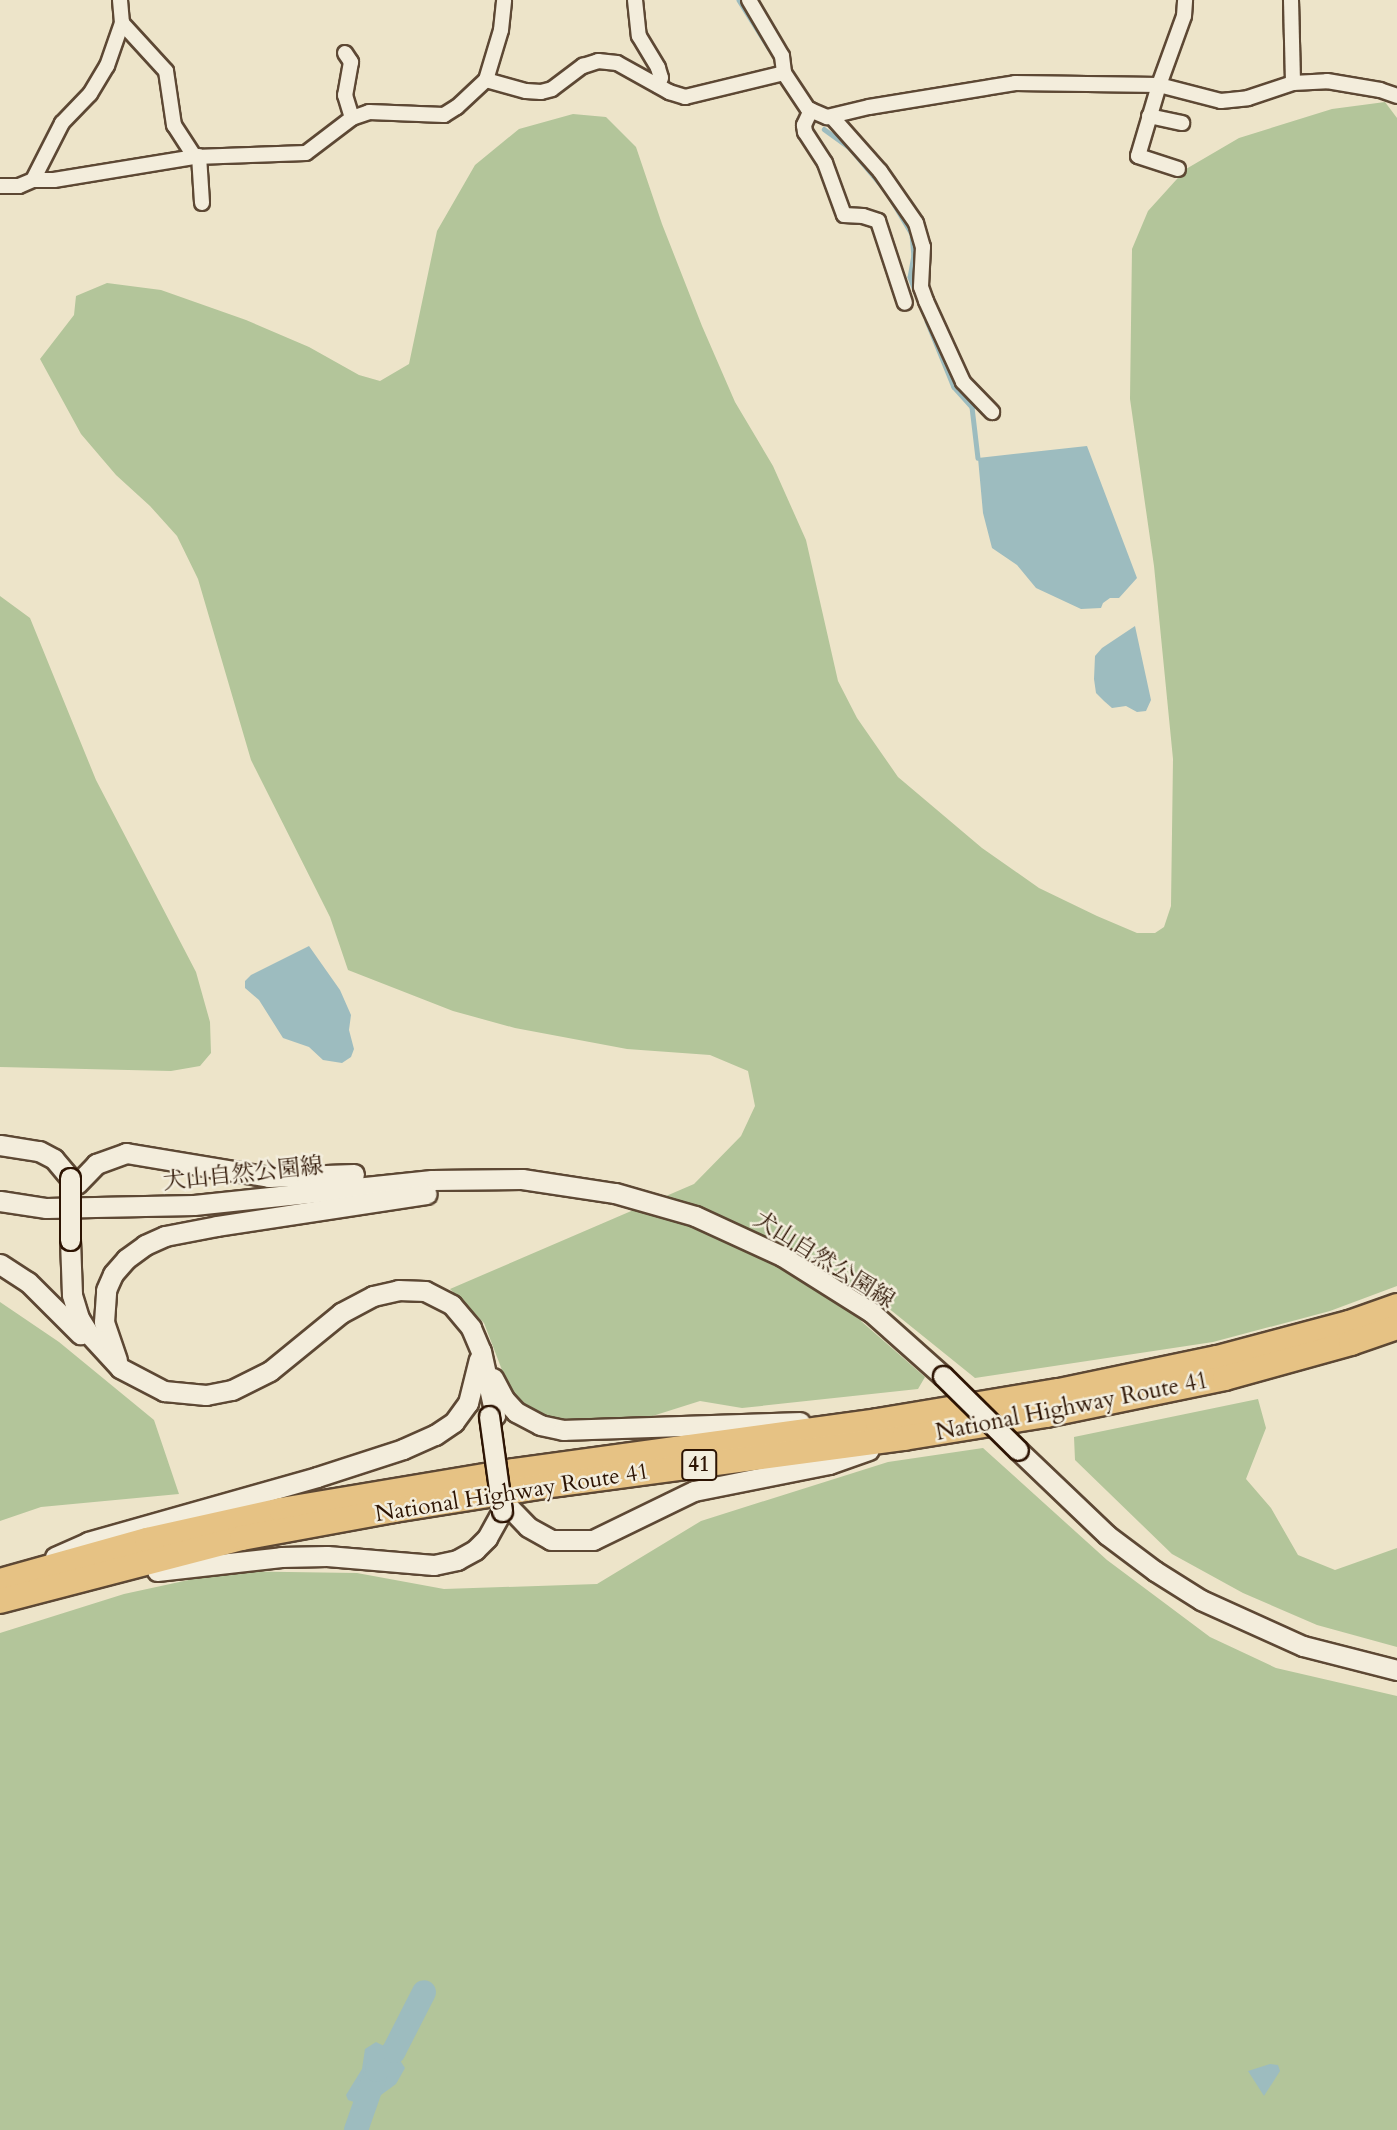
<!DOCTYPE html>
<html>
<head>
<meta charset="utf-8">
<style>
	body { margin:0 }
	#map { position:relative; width:1397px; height:2130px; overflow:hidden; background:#ede4c9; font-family:Cardo,"Noto Serif JP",serif }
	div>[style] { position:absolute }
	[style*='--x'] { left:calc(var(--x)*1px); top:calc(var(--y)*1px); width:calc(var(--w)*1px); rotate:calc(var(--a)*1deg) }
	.green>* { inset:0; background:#b3c59a }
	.water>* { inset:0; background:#9dbcbf }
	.stream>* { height:4.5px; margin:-2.25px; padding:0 2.25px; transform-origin:2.25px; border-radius:2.25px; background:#9dbcbf }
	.river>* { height:24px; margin:-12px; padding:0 12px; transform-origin:12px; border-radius:12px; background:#9dbcbf }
	.roads { filter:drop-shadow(2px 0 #5d4834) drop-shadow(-2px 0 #5d4834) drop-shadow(0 2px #5d4834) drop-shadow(0 -2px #5d4834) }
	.street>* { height:14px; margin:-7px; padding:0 7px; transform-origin:7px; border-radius:7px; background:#f3eddc }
	.secondary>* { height:19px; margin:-9.5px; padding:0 9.5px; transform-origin:9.5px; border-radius:9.5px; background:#f3eddc }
	.highway>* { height:24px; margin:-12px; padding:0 12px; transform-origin:12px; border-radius:12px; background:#e6c284 }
	.bridges { filter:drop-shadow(2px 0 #2d1403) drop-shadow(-2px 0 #2d1403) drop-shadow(0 2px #2d1403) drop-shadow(0 -2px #2d1403) }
	.secondary-bridge>* { height:19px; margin:-9.5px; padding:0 9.5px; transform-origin:9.5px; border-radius:9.5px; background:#f3eddc }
	span { translate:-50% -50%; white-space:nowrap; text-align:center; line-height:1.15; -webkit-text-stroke:5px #f3eddc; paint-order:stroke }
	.shield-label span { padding:2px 5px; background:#f3eddc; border:2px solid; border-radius:5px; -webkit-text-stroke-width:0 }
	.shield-label { font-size:21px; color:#2d1403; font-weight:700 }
	.street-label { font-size:23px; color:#2d1403 }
</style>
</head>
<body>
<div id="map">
	<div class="green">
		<i style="clip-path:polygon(1385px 102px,1397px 118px,1397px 1286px,1330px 1311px,1213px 1342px,975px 1378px,882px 1303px,861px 1321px,925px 1377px,918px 1389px,742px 1408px,700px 1401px,624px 1425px,538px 1416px,510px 1391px,484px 1323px,450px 1289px,694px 1184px,741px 1136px,755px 1106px,748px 1071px,710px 1055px,627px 1049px,515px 1028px,453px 1011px,348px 970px,330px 917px,251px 760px,198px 579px,177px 536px,150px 506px,116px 475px,81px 434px,40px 359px,74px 315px,76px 296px,107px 283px,161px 290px,246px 320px,309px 347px,359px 375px,380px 381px,409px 364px,437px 231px,475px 165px,519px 129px,573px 114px,606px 117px,636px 147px,662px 224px,702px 326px,735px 402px,773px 466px,806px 540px,838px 681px,857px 718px,898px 777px,982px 848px,1039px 888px,1097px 916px,1137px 933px,1155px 933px,1164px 927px,1171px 906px,1173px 759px,1154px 566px,1130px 399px,1132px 249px,1148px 211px,1186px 169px,1239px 138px,1332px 109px)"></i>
		<i style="clip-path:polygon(0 596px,30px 618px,96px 780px,196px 972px,210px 1022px,211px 1053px,200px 1066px,171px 1071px,0 1067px)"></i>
		<i style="clip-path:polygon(0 1302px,59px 1342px,154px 1420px,179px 1494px,41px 1507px,0 1521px)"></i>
		<i style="clip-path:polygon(1258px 1399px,1266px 1428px,1246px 1479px,1271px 1508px,1298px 1555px,1335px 1570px,1397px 1548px,1397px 1647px,1317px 1625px,1243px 1593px,1172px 1554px,1075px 1460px,1074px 1437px)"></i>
		<i style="clip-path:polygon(983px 1448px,1107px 1560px,1210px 1637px,1276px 1668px,1397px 1696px,1397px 2130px,0 2130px,0 1633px,124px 1594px,230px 1571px,357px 1573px,444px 1589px,597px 1584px,701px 1521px,888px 1462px)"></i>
	</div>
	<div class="water">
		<i style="clip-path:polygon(1087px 446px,1137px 578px,1119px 598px,1110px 598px,1103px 603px,1101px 608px,1081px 609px,1036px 588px,1017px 565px,992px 548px,983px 513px,978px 458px)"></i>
		<i style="clip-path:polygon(1135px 626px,1151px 700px,1146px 711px,1137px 712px,1126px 706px,1112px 708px,1104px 701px,1096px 693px,1094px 679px,1095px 656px,1102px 648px)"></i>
		<i style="clip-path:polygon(309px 946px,340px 990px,351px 1015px,349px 1030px,354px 1049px,351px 1057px,342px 1063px,323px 1060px,309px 1047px,283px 1038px,259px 1000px,245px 988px,245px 981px,251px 975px)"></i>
		<i style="clip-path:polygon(376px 2042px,394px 2051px,405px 2068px,396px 2084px,366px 2106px,348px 2100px,346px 2095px,362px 2069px,365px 2049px)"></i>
		<i style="clip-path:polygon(1270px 2064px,1278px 2065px,1280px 2071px,1264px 2096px,1248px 2071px)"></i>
	</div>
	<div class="stream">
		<i style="--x:739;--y:0;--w:57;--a:58"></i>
		<i style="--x:824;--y:129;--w:32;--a:36"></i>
		<i style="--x:850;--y:148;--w:57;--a:49.9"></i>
		<i style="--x:887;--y:192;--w:49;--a:59.2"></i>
		<i style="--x:912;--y:234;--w:21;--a:85"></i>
		<i style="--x:914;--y:255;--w:22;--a:100"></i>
		<i style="--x:910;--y:277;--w:14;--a:69"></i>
		<i style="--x:927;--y:321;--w:71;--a:67.8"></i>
		<i style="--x:954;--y:387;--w:27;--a:48"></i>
		<i style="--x:972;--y:407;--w:51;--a:83.3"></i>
	</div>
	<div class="river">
		<i style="--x:356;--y:2130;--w:64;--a:-70.7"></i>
		<i style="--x:377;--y:2070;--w:25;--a:-48"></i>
		<i style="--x:394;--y:2051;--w:66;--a:-63"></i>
	</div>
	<div class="roads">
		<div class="street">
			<i style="--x:635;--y:0;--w:36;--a:84"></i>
			<i style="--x:639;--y:36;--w:37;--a:59"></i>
			<i style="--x:658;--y:68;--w:10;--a:73"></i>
			<i style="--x:661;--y:78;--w:8;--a:113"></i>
			<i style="--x:749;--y:0;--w:65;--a:59.5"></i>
			<i style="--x:782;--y:56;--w:17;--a:83"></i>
			<i style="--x:1291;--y:0;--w:83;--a:88.6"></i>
			<i style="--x:122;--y:23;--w:65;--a:47.5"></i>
			<i style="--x:166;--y:71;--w:55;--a:81.6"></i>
			<i style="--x:174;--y:125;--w:38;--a:57"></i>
			<i style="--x:345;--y:53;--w:11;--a:56"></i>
			<i style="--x:351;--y:62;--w:34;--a:100"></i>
			<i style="--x:345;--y:95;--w:24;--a:73"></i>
			<i style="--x:486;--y:80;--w:41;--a:15.4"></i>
			<i style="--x:526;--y:91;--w:15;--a:4"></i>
			<i style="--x:541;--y:92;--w:11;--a:-15"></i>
			<i style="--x:552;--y:89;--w:39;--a:-37"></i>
			<i style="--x:583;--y:66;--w:16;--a:-18"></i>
			<i style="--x:598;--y:61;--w:19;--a:6"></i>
			<i style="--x:617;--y:63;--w:60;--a:29.1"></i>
			<i style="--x:669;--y:92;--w:17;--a:17"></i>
			<i style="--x:685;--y:97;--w:102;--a:-13.6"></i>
			<i style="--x:784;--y:73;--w:43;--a:56.3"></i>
			<i style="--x:808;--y:109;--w:21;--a:23"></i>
			<i style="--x:827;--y:117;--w:43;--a:-13.4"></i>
			<i style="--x:869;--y:107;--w:148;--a:-9.3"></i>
			<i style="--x:1015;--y:83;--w:144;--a:0.8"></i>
			<i style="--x:1159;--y:85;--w:64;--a:14.5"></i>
			<i style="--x:1221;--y:101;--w:27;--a:-6"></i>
			<i style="--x:1248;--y:98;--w:47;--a:-18.4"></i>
			<i style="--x:1293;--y:83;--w:34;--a:-3"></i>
			<i style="--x:1327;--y:81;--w:54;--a:9.6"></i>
			<i style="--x:1380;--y:90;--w:18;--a:19"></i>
			<i style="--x:811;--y:110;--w:17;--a:115"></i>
			<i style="--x:804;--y:125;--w:7;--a:82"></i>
			<i style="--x:805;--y:132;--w:37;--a:57"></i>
			<i style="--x:825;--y:163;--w:55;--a:69.9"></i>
			<i style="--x:844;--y:215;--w:19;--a:3"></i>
			<i style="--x:863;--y:216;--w:16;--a:18"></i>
			<i style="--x:878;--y:221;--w:86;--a:71.8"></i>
			<i style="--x:1149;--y:116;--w:34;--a:12"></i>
			<i style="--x:832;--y:117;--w:72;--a:48.4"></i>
			<i style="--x:880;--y:171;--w:63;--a:55.3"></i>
			<i style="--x:916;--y:223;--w:25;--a:74"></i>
			<i style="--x:923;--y:247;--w:40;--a:92.9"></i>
			<i style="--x:921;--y:287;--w:15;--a:70"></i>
			<i style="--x:926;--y:301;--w:89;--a:65.4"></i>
			<i style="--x:963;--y:382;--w:42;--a:46"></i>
			<i style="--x:199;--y:156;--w:47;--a:86.3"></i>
			<i style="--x:1178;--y:169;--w:42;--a:-162"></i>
			<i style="--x:1138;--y:156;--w:74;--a:-73.5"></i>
			<i style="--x:1159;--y:85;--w:73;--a:-70.1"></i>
			<i style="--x:1184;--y:16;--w:16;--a:-86"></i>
			<i style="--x:33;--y:180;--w:64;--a:-63"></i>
			<i style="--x:62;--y:123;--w:40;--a:-46"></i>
			<i style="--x:90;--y:94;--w:33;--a:-59"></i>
			<i style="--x:107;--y:66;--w:46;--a:-70.8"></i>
			<i style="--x:122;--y:23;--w:23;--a:-95"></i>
			<i style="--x:0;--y:186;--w:19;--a:0"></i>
			<i style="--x:19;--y:186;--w:15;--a:-23"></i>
			<i style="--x:33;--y:180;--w:21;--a:0"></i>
			<i style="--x:54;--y:180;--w:143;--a:-9.3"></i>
			<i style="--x:195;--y:157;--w:111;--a:-2.1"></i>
			<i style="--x:306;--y:153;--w:58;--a:-37.3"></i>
			<i style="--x:352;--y:118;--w:18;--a:-19"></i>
			<i style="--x:369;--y:112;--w:75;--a:2.3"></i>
			<i style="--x:444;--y:115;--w:15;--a:-32"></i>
			<i style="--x:457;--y:107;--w:40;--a:-43"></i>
			<i style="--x:486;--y:80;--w:52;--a:-73.3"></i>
			<i style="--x:501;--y:30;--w:30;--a:-84"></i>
		</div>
		<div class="secondary">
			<i style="--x:0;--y:1145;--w:39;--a:9"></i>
			<i style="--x:39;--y:1151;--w:17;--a:28"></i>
			<i style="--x:54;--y:1159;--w:25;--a:50"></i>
			<i style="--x:77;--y:1184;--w:28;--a:-46"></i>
			<i style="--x:96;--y:1164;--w:32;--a:-20"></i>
			<i style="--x:126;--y:1153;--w:145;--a:9.5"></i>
			<i style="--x:269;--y:1177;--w:85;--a:-2"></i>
			<i style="--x:0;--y:1201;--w:47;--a:8.7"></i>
			<i style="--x:46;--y:1208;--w:148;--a:-1.2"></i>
			<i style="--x:194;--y:1205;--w:239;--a:-6"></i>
			<i style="--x:432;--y:1180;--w:90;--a:-0.6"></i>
			<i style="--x:522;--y:1179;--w:94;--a:8.6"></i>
			<i style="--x:615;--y:1193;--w:83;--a:16"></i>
			<i style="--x:695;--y:1216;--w:96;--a:24.7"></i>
			<i style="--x:782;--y:1256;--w:105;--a:32.2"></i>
			<i style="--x:871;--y:1312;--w:96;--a:41.6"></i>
			<i style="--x:70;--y:1240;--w:55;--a:87.9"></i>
			<i style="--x:72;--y:1295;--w:24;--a:73"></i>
			<i style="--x:79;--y:1318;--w:19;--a:58"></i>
			<i style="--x:89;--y:1334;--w:46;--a:47.6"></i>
			<i style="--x:120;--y:1368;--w:50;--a:27.6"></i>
			<i style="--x:164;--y:1391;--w:42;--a:5.4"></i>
			<i style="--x:206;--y:1395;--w:26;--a:-11"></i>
			<i style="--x:232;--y:1390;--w:42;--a:-26.6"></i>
			<i style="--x:270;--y:1371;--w:92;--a:-39.2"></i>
			<i style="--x:341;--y:1313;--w:36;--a:-28"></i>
			<i style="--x:373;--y:1296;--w:26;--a:-13"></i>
			<i style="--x:398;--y:1290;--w:27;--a:2"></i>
			<i style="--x:425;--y:1291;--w:30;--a:27"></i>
			<i style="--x:452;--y:1305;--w:30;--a:50"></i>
			<i style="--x:471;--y:1328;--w:25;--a:67"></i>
			<i style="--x:481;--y:1351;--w:66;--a:77.7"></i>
			<i style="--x:0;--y:1264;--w:33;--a:33"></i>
			<i style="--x:28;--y:1282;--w:74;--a:45"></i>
			<i style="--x:117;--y:1360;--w:40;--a:-108.9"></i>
			<i style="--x:104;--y:1322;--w:32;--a:-86"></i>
			<i style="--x:106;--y:1290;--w:17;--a:-66"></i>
			<i style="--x:113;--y:1274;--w:20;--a:-49"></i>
			<i style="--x:126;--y:1259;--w:24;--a:-36"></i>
			<i style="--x:145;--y:1245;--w:22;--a:-24"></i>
			<i style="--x:165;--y:1236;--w:53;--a:-10.9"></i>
			<i style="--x:217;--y:1226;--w:212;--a:-8.7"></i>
			<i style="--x:493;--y:1378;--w:24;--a:62"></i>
			<i style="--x:504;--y:1399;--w:18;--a:47"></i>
			<i style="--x:516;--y:1412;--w:27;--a:28"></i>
			<i style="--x:540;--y:1425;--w:24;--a:12"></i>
			<i style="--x:563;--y:1430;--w:237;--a:-1.9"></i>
			<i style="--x:1018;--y:1450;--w:123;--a:43.7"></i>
			<i style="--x:1107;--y:1535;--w:60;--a:36.9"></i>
			<i style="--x:1155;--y:1571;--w:54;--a:32.2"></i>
			<i style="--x:1201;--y:1600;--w:112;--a:24.3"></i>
			<i style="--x:1303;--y:1646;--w:97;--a:14.3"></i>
			<i style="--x:507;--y:1505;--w:30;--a:46"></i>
			<i style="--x:528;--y:1527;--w:26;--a:29"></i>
			<i style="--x:551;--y:1540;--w:42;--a:0"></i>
			<i style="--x:593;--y:1540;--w:112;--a:-25.9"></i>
			<i style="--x:694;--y:1491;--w:138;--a:-11.3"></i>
			<i style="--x:829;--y:1464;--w:42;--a:-19.3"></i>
			<i style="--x:55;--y:1557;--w:36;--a:-24"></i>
			<i style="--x:88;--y:1542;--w:238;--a:-15.8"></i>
			<i style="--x:317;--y:1477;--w:90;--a:-18"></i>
			<i style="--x:403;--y:1449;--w:35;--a:-24"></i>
			<i style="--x:435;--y:1435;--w:23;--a:-34"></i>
			<i style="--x:454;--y:1422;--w:24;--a:-54"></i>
			<i style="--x:468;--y:1403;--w:45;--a:-76"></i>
			<i style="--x:157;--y:1571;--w:125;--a:-6.4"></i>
			<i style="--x:281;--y:1557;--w:46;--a:-1.2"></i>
			<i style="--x:327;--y:1556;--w:107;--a:4.8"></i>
			<i style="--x:434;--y:1565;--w:24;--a:-12"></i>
			<i style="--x:457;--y:1560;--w:21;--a:-29"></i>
			<i style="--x:475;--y:1550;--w:17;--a:-45"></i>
			<i style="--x:487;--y:1538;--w:31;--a:-61"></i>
		</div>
		<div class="highway">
			<i style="--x:0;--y:1581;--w:153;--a:-15.6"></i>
			<i style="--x:147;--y:1540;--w:137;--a:-12.6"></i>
			<i style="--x:281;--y:1510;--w:236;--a:-9.5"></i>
			<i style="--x:514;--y:1471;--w:366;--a:-7.8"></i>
			<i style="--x:877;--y:1421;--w:184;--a:-9.4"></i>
			<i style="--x:1059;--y:1391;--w:161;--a:-11.8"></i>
			<i style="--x:1217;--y:1358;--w:137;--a:-14.9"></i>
			<i style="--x:1349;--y:1323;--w:51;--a:-19.5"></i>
			<i style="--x:0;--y:1601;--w:250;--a:-14.6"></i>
			<i style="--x:242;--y:1538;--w:155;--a:-10.4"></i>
			<i style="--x:394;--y:1510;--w:167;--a:-9"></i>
			<i style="--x:559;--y:1484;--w:348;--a:-7.6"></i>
			<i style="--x:904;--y:1438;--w:144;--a:-9.2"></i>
			<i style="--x:1046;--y:1415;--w:183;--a:-11.7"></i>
			<i style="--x:1225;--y:1378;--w:131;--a:-15.5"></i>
			<i style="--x:1351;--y:1343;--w:49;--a:-19.2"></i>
		</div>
	</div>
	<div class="bridges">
		<div class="secondary-bridge">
			<i style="--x:70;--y:1178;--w:62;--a:90"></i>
			<i style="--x:943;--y:1376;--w:105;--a:44.6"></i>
			<i style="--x:489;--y:1416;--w:96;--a:82.2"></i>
		</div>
	</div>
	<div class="shield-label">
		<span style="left:699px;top:1465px">41</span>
	</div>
	<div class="street-label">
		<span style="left:243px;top:1174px;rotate:-6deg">犬山自然公園線</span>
		<span style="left:824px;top:1260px;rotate:32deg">犬山自然公園線</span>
		<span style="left:1072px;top:1407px;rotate:-11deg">National Highway Route 41</span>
		<span style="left:512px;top:1493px;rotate:-9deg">National Highway Route 41</span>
	</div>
</div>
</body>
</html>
